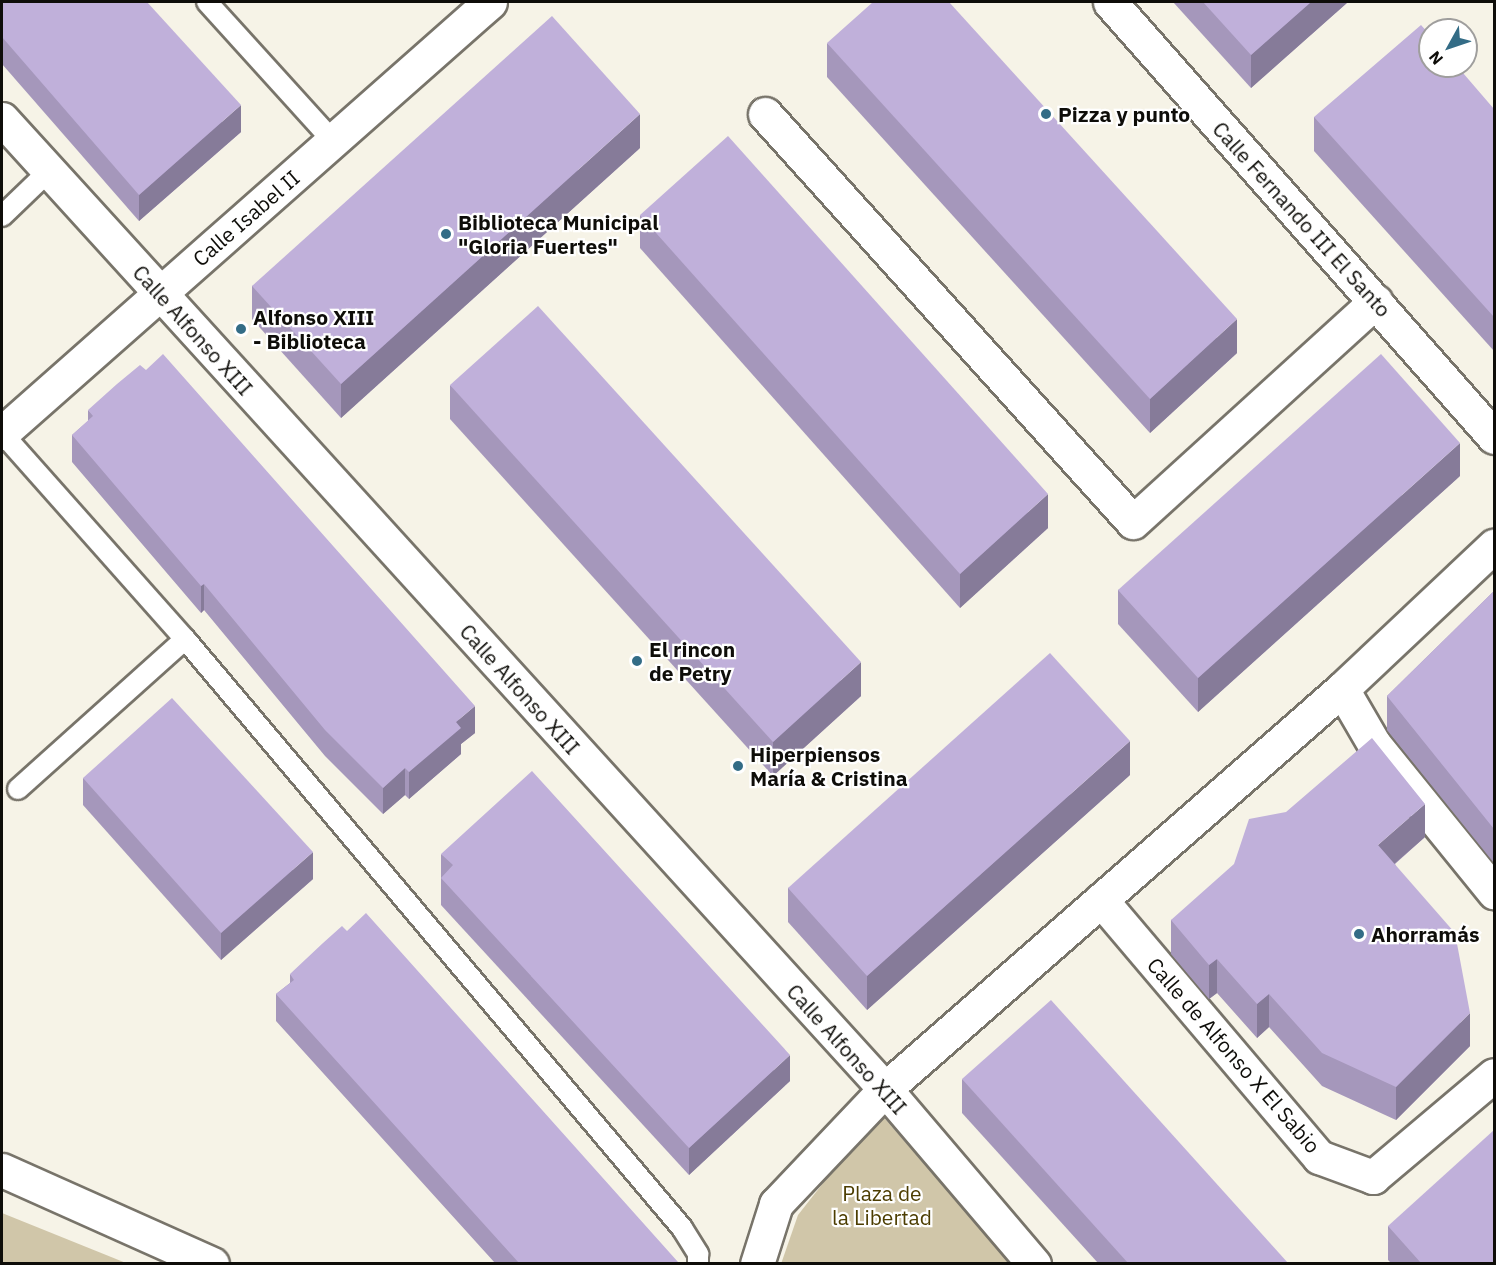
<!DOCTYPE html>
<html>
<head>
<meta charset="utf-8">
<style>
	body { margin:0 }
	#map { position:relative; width:1496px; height:1265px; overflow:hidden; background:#f6f3e7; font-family:"IBM Plex Sans",sans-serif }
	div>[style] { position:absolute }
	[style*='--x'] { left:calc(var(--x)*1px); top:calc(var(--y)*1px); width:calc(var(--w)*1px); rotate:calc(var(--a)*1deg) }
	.green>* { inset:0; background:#d0c6a9 }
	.roads { filter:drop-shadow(2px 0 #78746a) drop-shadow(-2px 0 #78746a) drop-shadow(0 2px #78746a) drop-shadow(0 -2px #78746a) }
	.lane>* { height:20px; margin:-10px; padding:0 10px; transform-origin:10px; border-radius:10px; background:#fff }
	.street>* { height:33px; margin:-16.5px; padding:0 16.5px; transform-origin:16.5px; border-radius:16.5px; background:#fff }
	.wall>* { inset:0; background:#a597bb }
	.shaded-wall>* { inset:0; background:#867b99 }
	.building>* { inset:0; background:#c0b0da }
	.dots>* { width:16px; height:16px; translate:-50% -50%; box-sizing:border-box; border:3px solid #fff; border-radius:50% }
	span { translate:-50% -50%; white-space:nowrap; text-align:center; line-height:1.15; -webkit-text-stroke:4.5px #fff; paint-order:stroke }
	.poi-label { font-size:21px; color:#0e0d09; font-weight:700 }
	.left { translate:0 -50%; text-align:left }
	.street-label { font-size:21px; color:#0e0d09 }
	.park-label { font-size:21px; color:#4c3d01 }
	.frame { position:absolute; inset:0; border:3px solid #0e0d09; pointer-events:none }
	.north { position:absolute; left:1418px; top:18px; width:60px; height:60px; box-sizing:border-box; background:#fff; border:2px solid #9f9e9d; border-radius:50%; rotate:230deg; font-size:16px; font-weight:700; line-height:24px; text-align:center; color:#0e0d09 }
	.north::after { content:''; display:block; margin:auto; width:21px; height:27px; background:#336c86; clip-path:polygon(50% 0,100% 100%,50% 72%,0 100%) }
</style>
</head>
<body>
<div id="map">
	<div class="green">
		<i style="clip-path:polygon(879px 1112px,1011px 1263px,781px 1264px,798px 1215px)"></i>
		<i style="clip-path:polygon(2px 1213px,126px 1263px,2px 1263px)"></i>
	</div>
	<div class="roads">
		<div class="lane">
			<i style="--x:207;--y:2;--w:188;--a:47.8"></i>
			<i style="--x:2;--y:216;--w:65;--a:-43.8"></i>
			<i style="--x:2;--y:433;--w:276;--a:48.4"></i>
			<i style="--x:185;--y:639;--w:771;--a:49.84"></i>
			<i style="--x:682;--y:1228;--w:31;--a:58"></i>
			<i style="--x:698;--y:1254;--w:10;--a:90"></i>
			<i style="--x:18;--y:789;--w:224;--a:-41.9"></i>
		</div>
		<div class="street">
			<i style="--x:1110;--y:2;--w:580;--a:48.56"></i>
			<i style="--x:765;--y:114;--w:549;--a:47.95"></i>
			<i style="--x:1133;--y:522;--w:328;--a:-42.3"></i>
			<i style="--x:2;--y:119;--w:1312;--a:47.69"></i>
			<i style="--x:885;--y:1089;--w:230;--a:49.6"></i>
			<i style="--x:2;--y:433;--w:651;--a:-41.45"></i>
			<i style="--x:1342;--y:689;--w:64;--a:59.8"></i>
			<i style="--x:1374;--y:744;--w:191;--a:51"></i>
			<i style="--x:1101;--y:900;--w:337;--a:49.7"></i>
			<i style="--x:1319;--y:1157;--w:58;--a:20.3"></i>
			<i style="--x:1373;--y:1177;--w:158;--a:-40.1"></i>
			<i style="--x:2;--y:1170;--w:230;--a:24.1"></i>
			<i style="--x:757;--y:1264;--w:63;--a:-72.4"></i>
			<i style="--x:776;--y:1204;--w:158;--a:-46.5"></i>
			<i style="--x:885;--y:1089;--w:607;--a:-41.19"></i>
			<i style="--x:1342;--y:689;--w:209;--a:-43.3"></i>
		</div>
	</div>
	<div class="wall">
		<i style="clip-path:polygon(2px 2px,241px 132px,139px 221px,2px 64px)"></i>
		<i style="clip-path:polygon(1173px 2px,1348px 2px,1251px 88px)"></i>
		<i style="clip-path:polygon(827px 43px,1237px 353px,1150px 433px,827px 77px)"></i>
		<i style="clip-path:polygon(1494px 109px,1494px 351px,1314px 151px,1314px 117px)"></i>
		<i style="clip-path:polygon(640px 148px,341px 418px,252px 319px,252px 286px)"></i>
		<i style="clip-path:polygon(640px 215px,1048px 528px,960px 608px,640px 248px)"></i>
		<i style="clip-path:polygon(450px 385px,861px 696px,773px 776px,450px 419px)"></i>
		<i style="clip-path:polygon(88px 410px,475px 733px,461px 744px,461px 754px,409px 799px,405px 795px,383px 814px,325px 756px,204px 610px,201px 613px,72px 462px,72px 435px,88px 421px)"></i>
		<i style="clip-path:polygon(1460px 476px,1198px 712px,1118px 624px,1118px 590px)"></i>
		<i style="clip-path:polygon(1494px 591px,1494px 863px,1387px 730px,1387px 696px)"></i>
		<i style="clip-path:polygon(1130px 775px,867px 1010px,788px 922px,788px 888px)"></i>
		<i style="clip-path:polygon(83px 778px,313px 879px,221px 960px,83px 805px)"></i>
		<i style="clip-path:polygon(1425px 837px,1395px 864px,1470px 1046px,1396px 1120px,1322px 1086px,1269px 1027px,1257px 1038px,1217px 993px,1209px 999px,1171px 954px,1171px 920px)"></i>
		<i style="clip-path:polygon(441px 854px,790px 1081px,689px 1175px,441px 905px)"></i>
		<i style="clip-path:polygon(290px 974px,678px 1263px,495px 1263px,276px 1021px,276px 994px,290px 983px)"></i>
		<i style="clip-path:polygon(962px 1079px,1288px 1263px,1098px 1263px,962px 1113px)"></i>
		<i style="clip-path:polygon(1388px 1226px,1494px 1263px,1391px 1263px,1388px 1260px)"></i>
	</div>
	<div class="shaded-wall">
		<i style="clip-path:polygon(1311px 2px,1348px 2px,1251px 88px,1251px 55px)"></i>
		<i style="clip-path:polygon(241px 105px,241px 132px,139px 221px,139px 195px)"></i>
		<i style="clip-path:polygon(640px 114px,640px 148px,341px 418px,341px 384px)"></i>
		<i style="clip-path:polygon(1237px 319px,1237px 353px,1150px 433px,1150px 399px)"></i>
		<i style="clip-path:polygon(1460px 443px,1460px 476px,1198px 712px,1198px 678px)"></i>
		<i style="clip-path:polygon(1048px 494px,1048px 528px,960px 608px,960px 574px)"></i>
		<i style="clip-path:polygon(204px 584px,204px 610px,201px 613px,201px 586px)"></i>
		<i style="clip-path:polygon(861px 662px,861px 696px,773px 776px,773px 742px)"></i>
		<i style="clip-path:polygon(475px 706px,475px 733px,461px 744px,461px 754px,409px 799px,409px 772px,456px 722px)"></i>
		<i style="clip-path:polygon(1130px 741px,1130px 775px,867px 1010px,867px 976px)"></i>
		<i style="clip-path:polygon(405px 768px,405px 795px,383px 814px,383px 788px)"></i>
		<i style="clip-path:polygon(1425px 804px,1425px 837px,1378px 878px,1378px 845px)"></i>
		<i style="clip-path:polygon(313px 852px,313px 879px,221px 960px,221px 933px)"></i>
		<i style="clip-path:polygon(1217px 959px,1217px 993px,1209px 999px,1209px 965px)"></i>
		<i style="clip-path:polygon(1269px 994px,1269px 1027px,1257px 1038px,1257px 1004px)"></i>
		<i style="clip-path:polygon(1470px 1013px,1470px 1046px,1396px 1120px,1396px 1087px)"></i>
		<i style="clip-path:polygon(790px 1055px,790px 1081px,689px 1175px,689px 1148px)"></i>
	</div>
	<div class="building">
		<i style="clip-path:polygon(2px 2px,147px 2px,241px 105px,139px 195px,2px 37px)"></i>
		<i style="clip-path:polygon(873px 2px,949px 2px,1237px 319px,1150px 399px,827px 43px)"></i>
		<i style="clip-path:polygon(1203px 2px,1311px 2px,1251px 55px)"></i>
		<i style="clip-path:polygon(552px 16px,640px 114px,341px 384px,252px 286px)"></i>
		<i style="clip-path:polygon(1421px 25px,1430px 35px,1430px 66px,1457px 66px,1494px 109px,1494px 317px,1314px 117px)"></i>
		<i style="clip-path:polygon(728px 136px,1048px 494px,960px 574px,640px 215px)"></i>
		<i style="clip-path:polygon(538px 306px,861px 662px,773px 742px,450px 385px)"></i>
		<i style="clip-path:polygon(163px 354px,475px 706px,456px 722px,461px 728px,409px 772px,405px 768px,383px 788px,325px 730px,204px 584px,201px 586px,72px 435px,93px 416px,88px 410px,117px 384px,140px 365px,146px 370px)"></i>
		<i style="clip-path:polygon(1381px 354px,1460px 443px,1198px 678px,1118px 590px)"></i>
		<i style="clip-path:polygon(1494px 591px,1494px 829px,1387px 696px)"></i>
		<i style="clip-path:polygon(1050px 653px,1130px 741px,867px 976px,788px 888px)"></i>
		<i style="clip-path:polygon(172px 698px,313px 852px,221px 933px,83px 778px)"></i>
		<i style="clip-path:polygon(1372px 738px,1425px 804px,1378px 845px,1455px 933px,1470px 1013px,1396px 1087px,1322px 1053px,1269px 994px,1257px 1004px,1217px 959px,1209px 965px,1171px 920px,1234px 864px,1249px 819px,1286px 812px)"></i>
		<i style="clip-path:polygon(532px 771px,790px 1055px,689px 1148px,441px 878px,453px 865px,441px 854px)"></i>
		<i style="clip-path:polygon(366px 913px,678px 1262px,677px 1263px,519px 1263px,276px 994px,294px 980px,290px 974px,323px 943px,342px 926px,347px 931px)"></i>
		<i style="clip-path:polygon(1051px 1000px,1288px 1263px,1128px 1263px,962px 1079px)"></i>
		<i style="clip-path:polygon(1494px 1130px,1494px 1263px,1421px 1263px,1388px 1226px)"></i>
	</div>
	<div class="dots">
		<i style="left:1046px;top:114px;background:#336c86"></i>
		<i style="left:446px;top:234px;background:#336c86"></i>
		<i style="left:241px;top:329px;background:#336c86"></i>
		<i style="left:637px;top:661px;background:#336c86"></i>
		<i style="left:738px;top:766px;background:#336c86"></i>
		<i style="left:1359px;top:934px;background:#336c86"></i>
	</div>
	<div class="poi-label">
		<span class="left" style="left:1058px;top:114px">Pizza y punto</span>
		<span class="left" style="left:458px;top:234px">Biblioteca Municipal<br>"Gloria Fuertes"</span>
		<span class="left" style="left:253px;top:329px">Alfonso XIII<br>- Biblioteca</span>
		<span class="left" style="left:649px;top:661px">El rincon<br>de Petry</span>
		<span class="left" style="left:750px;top:766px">Hiperpiensos<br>María &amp; Cristina</span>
		<span class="left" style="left:1371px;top:934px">Ahorramás</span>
	</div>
	<div class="street-label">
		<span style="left:246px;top:218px;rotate:-41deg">Calle Isabel II</span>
		<span style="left:1302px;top:219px;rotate:48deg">Calle Fernando III El Santo</span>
		<span style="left:193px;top:330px;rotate:48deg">Calle Alfonso XIII</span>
		<span style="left:520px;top:689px;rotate:48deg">Calle Alfonso XIII</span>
		<span style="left:847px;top:1049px;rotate:48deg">Calle Alfonso XIII</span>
		<span style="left:1234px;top:1055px;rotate:49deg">Calle de Alfonso X El Sabio</span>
	</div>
	<div class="park-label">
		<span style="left:882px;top:1205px">Plaza de<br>la Libertad</span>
	</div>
	<div class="frame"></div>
	<div class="north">N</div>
</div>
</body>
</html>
